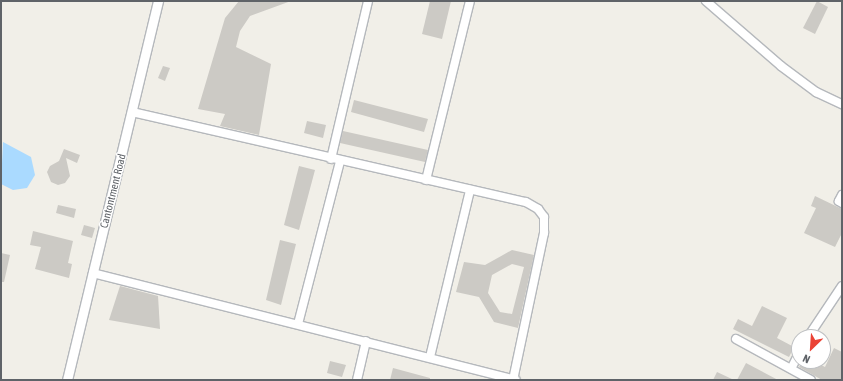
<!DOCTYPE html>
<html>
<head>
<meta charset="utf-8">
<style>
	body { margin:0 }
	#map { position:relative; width:843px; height:381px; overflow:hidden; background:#f1efe8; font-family:"Asap Condensed",sans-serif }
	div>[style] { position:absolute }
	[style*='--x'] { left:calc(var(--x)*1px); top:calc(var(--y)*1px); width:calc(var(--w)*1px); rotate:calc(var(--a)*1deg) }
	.water>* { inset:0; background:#aadaff }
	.building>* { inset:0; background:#cccac5 }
	.roads { filter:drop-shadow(1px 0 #b5b8bc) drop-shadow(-1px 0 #b5b8bc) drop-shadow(0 1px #b5b8bc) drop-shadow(0 -1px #b5b8bc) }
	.minor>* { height:8px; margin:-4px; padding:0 4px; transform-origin:4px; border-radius:4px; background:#fff }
	.tertiary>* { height:9px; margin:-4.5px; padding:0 4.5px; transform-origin:4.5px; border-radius:4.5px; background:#fff }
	span { translate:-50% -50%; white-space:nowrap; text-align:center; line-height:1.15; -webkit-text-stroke:3px #fff; paint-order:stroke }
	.street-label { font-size:11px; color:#5f6368 }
	.frame { position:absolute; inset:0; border:2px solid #5f6368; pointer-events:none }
	.north { position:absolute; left:791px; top:329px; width:40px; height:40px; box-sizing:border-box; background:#fff; border:1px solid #bfc1c3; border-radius:50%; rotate:205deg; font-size:11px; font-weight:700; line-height:16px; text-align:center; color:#5f6368 }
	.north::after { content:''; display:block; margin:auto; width:14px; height:18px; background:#ea4335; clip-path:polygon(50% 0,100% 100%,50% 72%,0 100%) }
</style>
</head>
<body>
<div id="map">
	<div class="water">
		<i style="clip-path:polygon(3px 142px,31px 157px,35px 175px,27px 188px,13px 190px,1px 184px)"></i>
	</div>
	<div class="building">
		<i style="clip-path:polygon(239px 1px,291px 1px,250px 16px,240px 31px,236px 47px,271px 64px,259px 135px,220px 126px,225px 114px,198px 109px,225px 18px)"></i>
		<i style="clip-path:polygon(430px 1px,451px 1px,442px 39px,422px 34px)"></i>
		<i style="clip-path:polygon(817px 1px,828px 7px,815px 34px,803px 28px)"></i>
		<i style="clip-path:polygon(163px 66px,170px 68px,165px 81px,158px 78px)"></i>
		<i style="clip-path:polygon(354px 100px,428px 119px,424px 132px,351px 112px)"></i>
		<i style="clip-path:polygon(307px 121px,326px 125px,323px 138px,304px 133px)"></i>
		<i style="clip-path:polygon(343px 131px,428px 150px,425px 162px,340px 143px)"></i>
		<i style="clip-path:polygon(64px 149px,80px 155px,77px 163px,66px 158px,70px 176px,65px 183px,58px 185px,51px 182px,47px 172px,50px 166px,59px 161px)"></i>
		<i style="clip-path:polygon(299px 166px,315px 170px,299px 230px,284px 225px)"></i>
		<i style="clip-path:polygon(815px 196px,842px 209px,842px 233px,835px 247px,804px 233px,816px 208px,811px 206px)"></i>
		<i style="clip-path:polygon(58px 205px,76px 209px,74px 218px,56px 213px)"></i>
		<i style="clip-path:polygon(84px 225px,95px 228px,92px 238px,81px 235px)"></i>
		<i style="clip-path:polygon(33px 231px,73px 241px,68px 263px,72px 264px,69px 278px,35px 269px,41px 247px,30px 245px)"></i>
		<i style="clip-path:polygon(280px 240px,296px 244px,281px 305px,266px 300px)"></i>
		<i style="clip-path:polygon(evenodd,512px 250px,534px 255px,518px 328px,494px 322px,479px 297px,456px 292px,464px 262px,485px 265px,512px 250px,512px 264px,524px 267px,512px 314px,500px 312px,488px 293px,492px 275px,512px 264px)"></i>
		<i style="clip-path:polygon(1px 253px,10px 255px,4px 282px,1px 282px)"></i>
		<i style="clip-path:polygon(120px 286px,158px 296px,160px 329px,109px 320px)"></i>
		<i style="clip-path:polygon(762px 306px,787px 318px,777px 338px,794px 347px,789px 357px,733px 329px,738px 319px,752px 326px)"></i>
		<i style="clip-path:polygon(834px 348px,842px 352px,842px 380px,822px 380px,799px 367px,803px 361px,813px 361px,825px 367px)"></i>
		<i style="clip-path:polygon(330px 361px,346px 365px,342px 377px,327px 373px)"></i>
		<i style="clip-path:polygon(746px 363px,778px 380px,737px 380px)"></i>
		<i style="clip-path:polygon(393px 368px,430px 378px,430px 380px,390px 380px)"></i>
		<i style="clip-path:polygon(717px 372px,734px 380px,713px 380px)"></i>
	</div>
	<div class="roads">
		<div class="minor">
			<i style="--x:706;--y:1;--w:99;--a:40.9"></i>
			<i style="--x:781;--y:66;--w:44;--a:36.6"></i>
			<i style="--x:816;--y:92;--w:29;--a:25"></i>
			<i style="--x:132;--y:112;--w:404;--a:12.9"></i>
			<i style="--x:526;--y:202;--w:14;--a:30"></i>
			<i style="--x:538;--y:209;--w:10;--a:53"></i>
			<i style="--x:544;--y:217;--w:16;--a:90"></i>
			<i style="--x:544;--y:233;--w:150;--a:101.9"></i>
			<i style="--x:331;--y:159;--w:162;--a:-76.8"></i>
			<i style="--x:426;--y:180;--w:184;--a:-76.2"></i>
			<i style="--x:842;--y:195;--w:7;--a:117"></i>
			<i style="--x:839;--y:201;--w:4;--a:34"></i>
			<i style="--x:93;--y:273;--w:436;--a:14.2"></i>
			<i style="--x:298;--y:324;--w:167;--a:-75.5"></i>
			<i style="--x:808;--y:337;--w:61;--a:-56.3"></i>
			<i style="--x:736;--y:339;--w:85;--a:28.7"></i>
			<i style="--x:430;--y:357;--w:172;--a:-76.5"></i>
			<i style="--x:792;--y:367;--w:16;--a:-63"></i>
			<i style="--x:357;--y:380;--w:40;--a:-77"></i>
		</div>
		<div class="tertiary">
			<i style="--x:67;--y:380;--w:390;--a:-76.5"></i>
		</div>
	</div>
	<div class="street-label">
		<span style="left:113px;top:191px;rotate:-76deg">Cantontment Road</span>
	</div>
	<div class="frame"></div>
	<div class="north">N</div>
</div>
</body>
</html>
